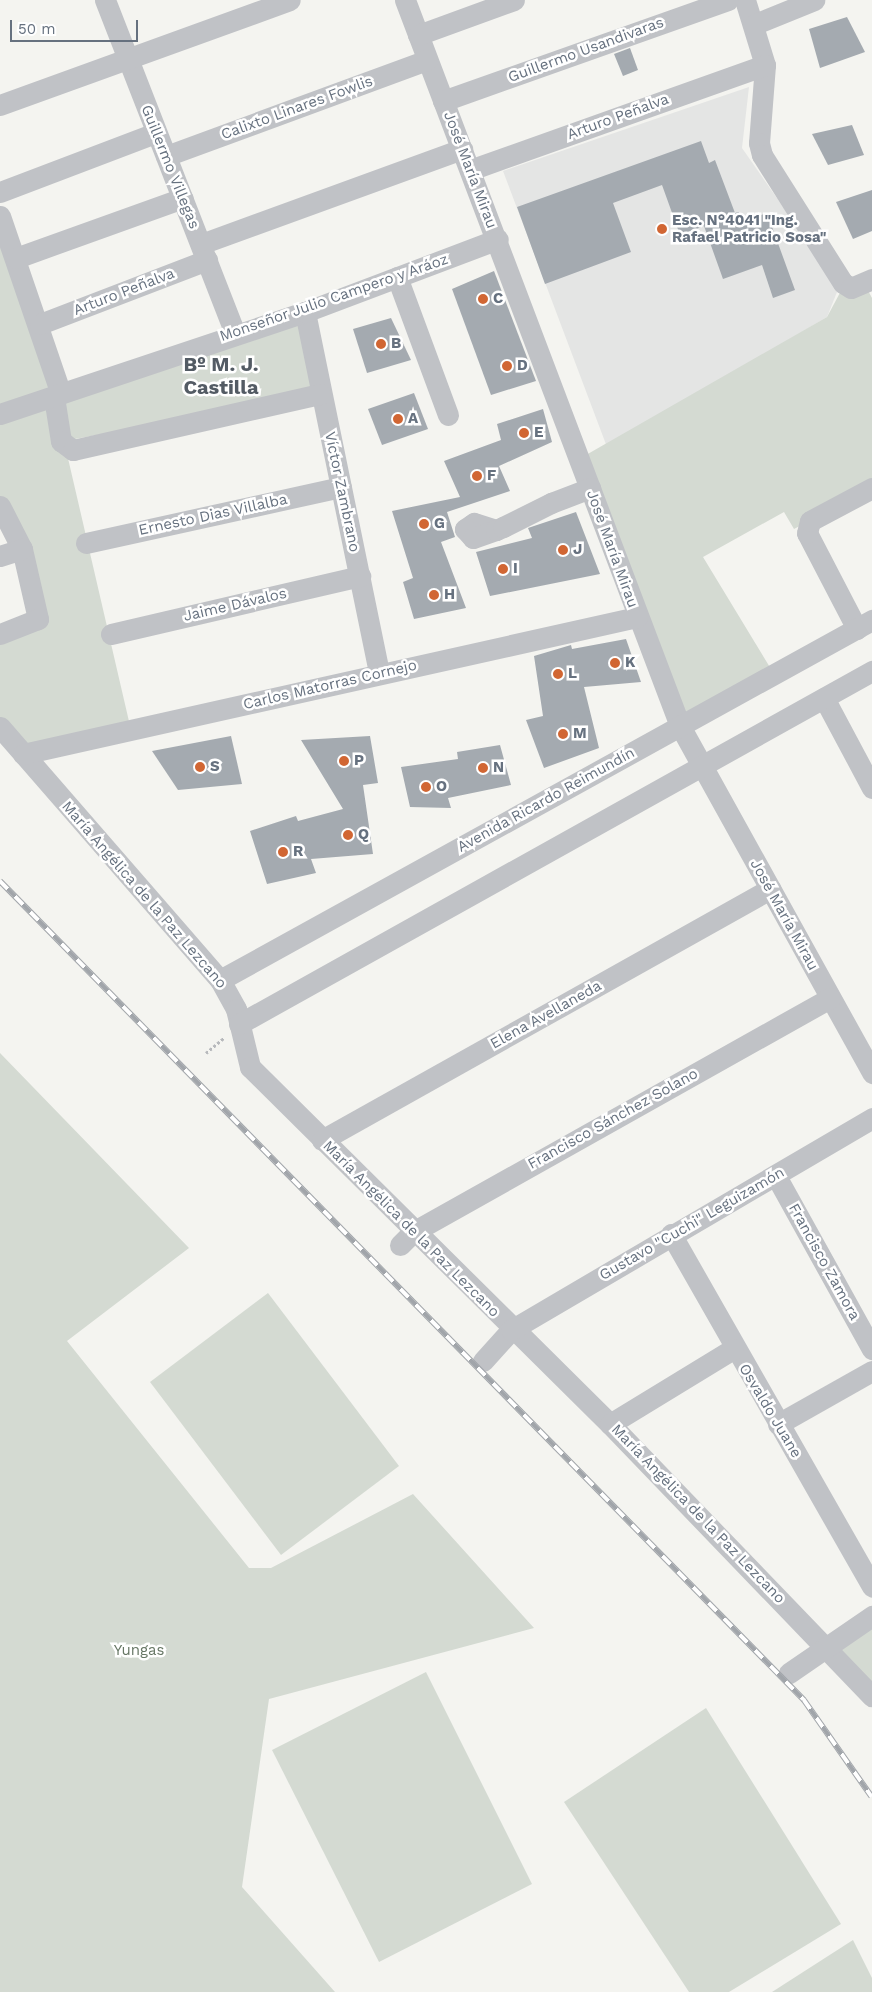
<!DOCTYPE html>
<html>
<head>
<meta charset="utf-8">
<style>
	body { margin:0 }
	#map { position:relative; width:872px; height:1992px; overflow:hidden; background:#f4f4f0; font-family:"Work Sans",sans-serif }
	div>[style] { position:absolute }
	[style*='--x'] { left:calc(var(--x)*1px); top:calc(var(--y)*1px); width:calc(var(--w)*1px); rotate:calc(var(--a)*1deg) }
	.built>* { inset:0; background:#e4e5e4 }
	.green>* { inset:0; background:#d4dad2 }
	.building>* { inset:0; background:#a4aab0 }
	.path>* { height:3px; margin-top:-1.5px; transform-origin:0; background:repeating-linear-gradient(90deg,#b7b9bc 0 2.5px,transparent 0 5px) }
	.minor>* { height:21px; margin:-10.5px; padding:0 10.5px; transform-origin:10.5px; border-radius:10.5px; background:#c0c2c6 }
	.rail>* { height:5.5px; margin-top:-2.75px; transform-origin:0; background:repeating-linear-gradient(90deg,#fff 0 11px,#a1a5aa 0 22px); box-sizing:border-box; border-block:1px solid #a1a5aa }
	.dots>* { width:14px; height:14px; translate:-50% -50%; box-sizing:border-box; border:2px solid #fff; border-radius:50% }
	span { translate:-50% -50%; white-space:nowrap; text-align:center; line-height:1.15; -webkit-text-stroke:5px #fff; paint-order:stroke }
	.street-label { font-size:15px; color:#66717f }
	.poi-label { font-size:15px; color:#66717f; font-weight:700 }
	.left { translate:0 -50%; text-align:left }
	.park-label { font-size:15px; color:#667664 }
	.district-label { font-size:20px; color:#535b64; font-weight:700 }
	.scale { position:absolute; left:10px; top:20px; width:128px; height:22px; box-sizing:border-box; border:2px solid #66717f; border-top:0; padding-left:6px; font-size:15px; line-height:18px; white-space:nowrap; color:#66717f; -webkit-text-stroke:4px #fff; paint-order:stroke }
</style>
</head>
<body>
<div id="map">
	<div class="built">
		<i style="clip-path:polygon(749px 87px,742px 148px,839px 287px,827px 317px,607px 447px,503px 171px)"></i>
	</div>
	<div class="green">
		<i style="clip-path:polygon(0 222px,61px 394px,305px 312px,320px 394px,64px 441px,131px 730px,23px 754px,0 726px,0 634px,38px 619px,0 505px)"></i>
		<i style="clip-path:polygon(864px 283px,872px 298px,872px 488px,794px 529px,784px 512px,703px 557px,774px 674px,680px 726px,579px 459px,827px 317px,842px 289px)"></i>
		<i style="clip-path:polygon(0 1053px,189px 1248px,67px 1341px,249px 1568px,271px 1568px,413px 1494px,534px 1628px,269px 1699px,242px 1887px,335px 1992px,0 1992px)"></i>
		<i style="clip-path:polygon(268px 1293px,399px 1466px,281px 1555px,150px 1382px)"></i>
		<i style="clip-path:polygon(872px 1622px,872px 1689px,833px 1645px)"></i>
		<i style="clip-path:polygon(426px 1672px,532px 1884px,379px 1962px,272px 1750px)"></i>
		<i style="clip-path:polygon(706px 1708px,841px 1924px,729px 1992px,689px 1992px,564px 1802px)"></i>
		<i style="clip-path:polygon(853px 1940px,872px 1978px,872px 1992px,772px 1992px)"></i>
	</div>
	<div class="building">
		<i style="clip-path:polygon(847px 17px,865px 52px,820px 68px,809px 29px)"></i>
		<i style="clip-path:polygon(630px 48px,638px 70px,623px 76px,614px 54px)"></i>
		<i style="clip-path:polygon(852px 125px,864px 155px,828px 165px,812px 134px)"></i>
		<i style="clip-path:polygon(701px 141px,709px 163px,715px 160px,735px 213px,739px 212px,742px 222px,767px 213px,795px 290px,773px 298px,762px 265px,723px 279px,704px 226px,680px 235px,662px 185px,613px 203px,631px 252px,545px 284px,517px 207px)"></i>
		<i style="clip-path:polygon(872px 190px,872px 231px,853px 239px,836px 202px)"></i>
		<i style="clip-path:polygon(494px 271px,536px 381px,491px 395px,452px 289px)"></i>
		<i style="clip-path:polygon(391px 318px,411px 360px,367px 373px,353px 329px)"></i>
		<i style="clip-path:polygon(414px 393px,428px 429px,382px 445px,368px 409px)"></i>
		<i style="clip-path:polygon(543px 409px,552px 442px,499px 466px,510px 491px,447px 512px,455px 537px,441px 542px,466px 608px,414px 619px,403px 582px,413px 578px,392px 511px,460px 497px,444px 461px,501px 440px,497px 424px)"></i>
		<i style="clip-path:polygon(576px 512px,600px 574px,490px 596px,476px 552px,532px 538px,528px 528px)"></i>
		<i style="clip-path:polygon(626px 639px,641px 682px,584px 687px,599px 748px,544px 768px,526px 720px,543px 716px,534px 656px,571px 645px,572px 649px)"></i>
		<i style="clip-path:polygon(231px 736px,242px 784px,178px 790px,152px 751px)"></i>
		<i style="clip-path:polygon(370px 736px,378px 783px,363px 785px,373px 854px,311px 859px,316px 873px,267px 884px,250px 831px,296px 816px,298px 821px,343px 809px,301px 740px)"></i>
		<i style="clip-path:polygon(500px 745px,511px 785px,448px 798px,451px 808px,410px 807px,401px 767px,458px 759px,457px 752px)"></i>
	</div>
	<div class="path">
		<i style="--x:206;--y:1053;--w:23;--a:-40"></i>
	</div>
	<div class="minor">
		<i style="--x:105;--y:0;--w:357;--a:68.7"></i>
		<i style="--x:405;--y:0;--w:776;--a:69.25"></i>
		<i style="--x:680;--y:726;--w:397;--a:61"></i>
		<i style="--x:745;--y:0;--w:68;--a:72.9"></i>
		<i style="--x:765;--y:65;--w:78;--a:94.4"></i>
		<i style="--x:759;--y:143;--w:12;--a:76"></i>
		<i style="--x:762;--y:155;--w:151;--a:57.7"></i>
		<i style="--x:843;--y:283;--w:9;--a:32"></i>
		<i style="--x:851;--y:288;--w:23;--a:-23"></i>
		<i style="--x:755;--y:24;--w:64;--a:-22.1"></i>
		<i style="--x:418;--y:35;--w:102;--a:-20"></i>
		<i style="--x:443;--y:101;--w:302;--a:-19.5"></i>
		<i style="--x:0;--y:105;--w:308;--a:-19.9"></i>
		<i style="--x:166;--y:156;--w:278;--a:-20.2"></i>
		<i style="--x:470;--y:170;--w:313;--a:-19.6"></i>
		<i style="--x:0;--y:192;--w:166;--a:-20.8"></i>
		<i style="--x:0;--y:216;--w:188;--a:71.1"></i>
		<i style="--x:201;--y:244;--w:278;--a:-20"></i>
		<i style="--x:16;--y:258;--w:177;--a:-19.8"></i>
		<i style="--x:397;--y:277;--w:147;--a:69.7"></i>
		<i style="--x:305;--y:312;--w:369;--a:78.4"></i>
		<i style="--x:40;--y:324;--w:179;--a:-21"></i>
		<i style="--x:54;--y:397;--w:45;--a:81"></i>
		<i style="--x:61;--y:441;--w:15;--a:37"></i>
		<i style="--x:73;--y:450;--w:253;--a:-12.8"></i>
		<i style="--x:0;--y:414;--w:322;--a:-18.5"></i>
		<i style="--x:305;--y:312;--w:206;--a:-20.7"></i>
		<i style="--x:0;--y:506;--w:48;--a:62.9"></i>
		<i style="--x:22;--y:549;--w:72;--a:77.1"></i>
		<i style="--x:38;--y:619;--w:41;--a:158.5"></i>
		<i style="--x:496;--y:530;--w:23;--a:-162"></i>
		<i style="--x:474;--y:523;--w:11;--a:146"></i>
		<i style="--x:465;--y:529;--w:12;--a:48"></i>
		<i style="--x:473;--y:538;--w:24;--a:-19"></i>
		<i style="--x:496;--y:530;--w:8;--a:-23"></i>
		<i style="--x:503;--y:527;--w:54;--a:-26.6"></i>
		<i style="--x:551;--y:503;--w:42;--a:-21"></i>
		<i style="--x:86;--y:543;--w:261;--a:-12.4"></i>
		<i style="--x:0;--y:556;--w:23;--a:-18"></i>
		<i style="--x:857;--y:629;--w:108;--a:-117.5"></i>
		<i style="--x:807;--y:533;--w:12;--a:-76"></i>
		<i style="--x:810;--y:521;--w:70;--a:-28"></i>
		<i style="--x:111;--y:634;--w:256;--a:-13.1"></i>
		<i style="--x:824;--y:698;--w:102;--a:61.9"></i>
		<i style="--x:0;--y:727;--w:335;--a:49"></i>
		<i style="--x:220;--y:980;--w:33;--a:61"></i>
		<i style="--x:236;--y:1009;--w:60;--a:76.4"></i>
		<i style="--x:250;--y:1067;--w:507;--a:44.76"></i>
		<i style="--x:610;--y:1424;--w:378;--a:46.1"></i>
		<i style="--x:23;--y:754;--w:629;--a:-12.58"></i>
		<i style="--x:220;--y:980;--w:745;--a:-28.91"></i>
		<i style="--x:239;--y:1024;--w:725;--a:-29.15"></i>
		<i style="--x:322;--y:1140;--w:514;--a:-29.26"></i>
		<i style="--x:776;--y:1176;--w:198;--a:61"></i>
		<i style="--x:671;--y:1234;--w:406;--a:60.3"></i>
		<i style="--x:400;--y:1245;--w:18;--a:-45"></i>
		<i style="--x:413;--y:1232;--w:478;--a:-29.3"></i>
		<i style="--x:483;--y:1361;--w:42;--a:-47.9"></i>
		<i style="--x:511;--y:1330;--w:419;--a:-30.4"></i>
		<i style="--x:610;--y:1424;--w:144;--a:-31.4"></i>
		<i style="--x:778;--y:1424;--w:108;--a:-29.4"></i>
		<i style="--x:789;--y:1673;--w:101;--a:-34.5"></i>
	</div>
	<div class="rail">
		<i style="--x:0;--y:881;--w:1148;--a:45.53"></i>
		<i style="--x:804;--y:1700;--w:118;--a:55"></i>
	</div>
	<div class="dots">
		<i style="left:662px;top:229px;background:#d16633"></i>
		<i style="left:483px;top:299px;background:#d16633"></i>
		<i style="left:381px;top:344px;background:#d16633"></i>
		<i style="left:507px;top:366px;background:#d16633"></i>
		<i style="left:398px;top:419px;background:#d16633"></i>
		<i style="left:524px;top:433px;background:#d16633"></i>
		<i style="left:477px;top:476px;background:#d16633"></i>
		<i style="left:424px;top:524px;background:#d16633"></i>
		<i style="left:563px;top:550px;background:#d16633"></i>
		<i style="left:503px;top:569px;background:#d16633"></i>
		<i style="left:434px;top:595px;background:#d16633"></i>
		<i style="left:615px;top:663px;background:#d16633"></i>
		<i style="left:558px;top:674px;background:#d16633"></i>
		<i style="left:563px;top:734px;background:#d16633"></i>
		<i style="left:344px;top:761px;background:#d16633"></i>
		<i style="left:200px;top:767px;background:#d16633"></i>
		<i style="left:483px;top:768px;background:#d16633"></i>
		<i style="left:426px;top:787px;background:#d16633"></i>
		<i style="left:348px;top:835px;background:#d16633"></i>
		<i style="left:283px;top:852px;background:#d16633"></i>
	</div>
	<div class="street-label">
		<span style="left:586px;top:50px;rotate:-20deg">Guillermo Usandivaras</span>
		<span style="left:297px;top:108px;rotate:-20deg">Calixto Linares Fowlis</span>
		<span style="left:618px;top:117px;rotate:-20deg">Arturo Peñalva</span>
		<span style="left:170px;top:167px;rotate:68deg">Guillermo Villegas</span>
		<span style="left:470px;top:170px;rotate:69deg">José María Mirau</span>
		<span style="left:124px;top:292px;rotate:-21deg">Arturo Peñalva</span>
		<span style="left:334px;top:298px;rotate:-19deg">Monseñor Julio Campero y Aráoz</span>
		<span style="left:342px;top:492px;rotate:78deg">Víctor Zambrano</span>
		<span style="left:213px;top:515px;rotate:-12deg">Ernesto Dias Villalba</span>
		<span style="left:612px;top:549px;rotate:70deg">José María Mirau</span>
		<span style="left:235px;top:605px;rotate:-13deg">Jaime Dávalos</span>
		<span style="left:330px;top:685px;rotate:-13deg">Carlos Matorras Cornejo</span>
		<span style="left:546px;top:800px;rotate:-29deg">Avenida Ricardo Reimundín</span>
		<span style="left:144px;top:895px;rotate:49deg">María Angélica de la Paz Lezcano</span>
		<span style="left:784px;top:915px;rotate:61deg">José María Mirau</span>
		<span style="left:546px;top:1015px;rotate:-29deg">Elena Avellaneda</span>
		<span style="left:613px;top:1119px;rotate:-29deg">Francisco Sánchez Solano</span>
		<span style="left:692px;top:1224px;rotate:-30deg">Gustavo "Cuchi" Leguizamón</span>
		<span style="left:411px;top:1229px;rotate:45deg">María Angélica de la Paz Lezcano</span>
		<span style="left:824px;top:1262px;rotate:61deg">Francisco Zamora</span>
		<span style="left:770px;top:1411px;rotate:59deg">Osvaldo Juane</span>
		<span style="left:698px;top:1514px;rotate:46deg">María Angélica de la Paz Lezcano</span>
	</div>
	<div class="poi-label">
		<span class="left" style="left:672px;top:229px">Esc. N°4041 "Ing.<br>Rafael Patricio Sosa"</span>
		<span class="left" style="left:493px;top:299px">C</span>
		<span class="left" style="left:391px;top:344px">B</span>
		<span class="left" style="left:517px;top:366px">D</span>
		<span class="left" style="left:408px;top:419px">A</span>
		<span class="left" style="left:534px;top:433px">E</span>
		<span class="left" style="left:487px;top:476px">F</span>
		<span class="left" style="left:434px;top:524px">G</span>
		<span class="left" style="left:573px;top:550px">J</span>
		<span class="left" style="left:513px;top:569px">I</span>
		<span class="left" style="left:444px;top:595px">H</span>
		<span class="left" style="left:625px;top:663px">K</span>
		<span class="left" style="left:568px;top:674px">L</span>
		<span class="left" style="left:573px;top:734px">M</span>
		<span class="left" style="left:354px;top:761px">P</span>
		<span class="left" style="left:210px;top:767px">S</span>
		<span class="left" style="left:493px;top:768px">N</span>
		<span class="left" style="left:436px;top:787px">O</span>
		<span class="left" style="left:358px;top:835px">Q</span>
		<span class="left" style="left:293px;top:852px">R</span>
	</div>
	<div class="park-label">
		<span style="left:139px;top:1651px">Yungas</span>
	</div>
	<div class="district-label">
		<span style="left:221px;top:376px">Bº M. J.<br>Castilla</span>
	</div>
	<div class="scale">50 m</div>
</div>
</body>
</html>
